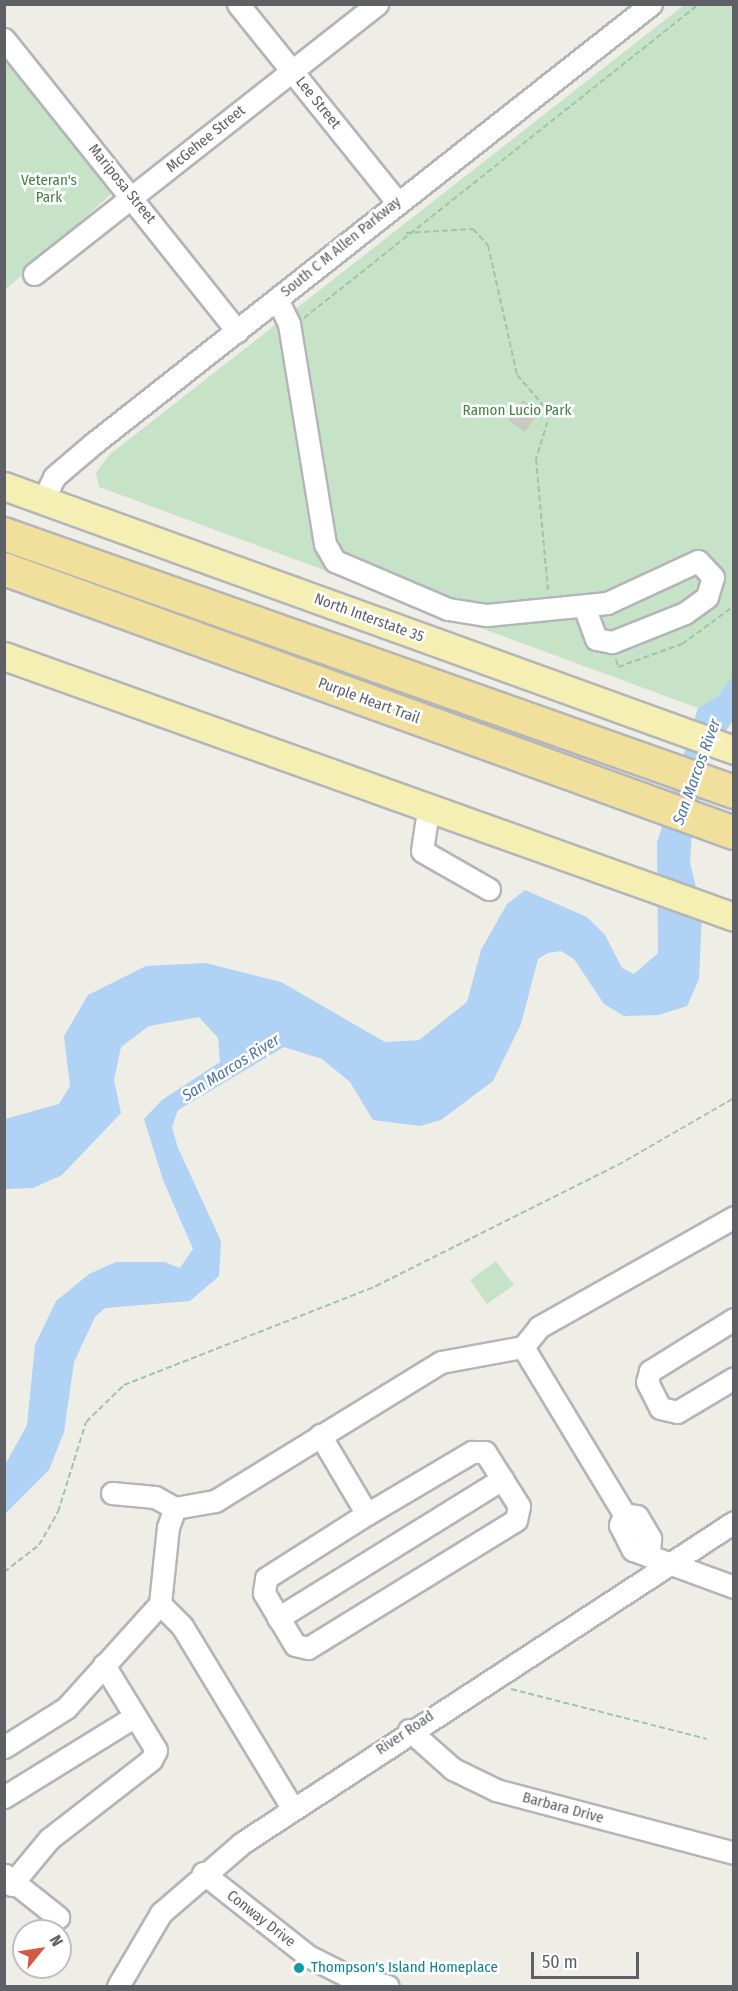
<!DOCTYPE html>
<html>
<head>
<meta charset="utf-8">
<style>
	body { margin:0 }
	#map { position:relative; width:738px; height:1991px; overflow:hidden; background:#eeede6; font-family:"Fira Sans Condensed",sans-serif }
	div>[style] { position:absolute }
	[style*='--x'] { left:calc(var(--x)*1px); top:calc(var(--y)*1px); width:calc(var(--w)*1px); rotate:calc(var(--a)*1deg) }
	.green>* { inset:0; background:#c6e3c8 }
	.water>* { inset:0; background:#b0d2f5 }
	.building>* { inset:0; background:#cac8c3 }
	.path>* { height:2px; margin-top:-1px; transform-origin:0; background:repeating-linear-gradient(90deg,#a0c3ac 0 6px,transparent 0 9px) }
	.roads { filter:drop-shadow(2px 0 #b3b5b9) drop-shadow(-2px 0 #b3b5b9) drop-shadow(0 2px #b3b5b9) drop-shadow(0 -2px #b3b5b9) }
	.minor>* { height:21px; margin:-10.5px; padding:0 10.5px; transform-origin:10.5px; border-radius:10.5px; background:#fff }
	.major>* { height:27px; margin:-13.5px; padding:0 13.5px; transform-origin:13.5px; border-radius:13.5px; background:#f5efb4 }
	.highway>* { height:32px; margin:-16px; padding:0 16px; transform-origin:16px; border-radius:16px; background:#f0e09b }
	.dots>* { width:16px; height:16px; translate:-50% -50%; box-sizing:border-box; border:3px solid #fff; border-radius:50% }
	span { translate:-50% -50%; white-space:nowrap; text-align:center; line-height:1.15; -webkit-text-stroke:5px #fff; paint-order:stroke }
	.street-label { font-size:15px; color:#5e6065 }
	.park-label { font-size:15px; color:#408148 }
	.culture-label { font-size:15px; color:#0d838f }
	.left { translate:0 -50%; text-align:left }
	.water-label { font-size:16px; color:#4e73a6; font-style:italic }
	.frame { position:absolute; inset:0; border:6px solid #5e6065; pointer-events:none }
	.north { position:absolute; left:12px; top:1919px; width:60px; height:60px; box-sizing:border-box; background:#fff; border:2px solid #bfbfc1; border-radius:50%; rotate:60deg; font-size:16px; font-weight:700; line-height:24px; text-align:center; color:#5e6065 }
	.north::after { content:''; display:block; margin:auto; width:21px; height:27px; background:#d55a46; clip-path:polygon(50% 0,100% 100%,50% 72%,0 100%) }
	.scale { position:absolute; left:531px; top:1952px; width:108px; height:27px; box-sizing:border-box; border:3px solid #5e6065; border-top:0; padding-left:8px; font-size:18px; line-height:21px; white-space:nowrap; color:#5e6065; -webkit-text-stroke:4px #fff; paint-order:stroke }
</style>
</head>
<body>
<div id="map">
	<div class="green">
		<i style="clip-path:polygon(684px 5px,733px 5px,734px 675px,718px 696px,698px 708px,99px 487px,96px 473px,109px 455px)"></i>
		<i style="clip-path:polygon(5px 60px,111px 194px,5px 290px)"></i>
		<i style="clip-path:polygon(496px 1261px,514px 1285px,487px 1304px,470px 1280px)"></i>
	</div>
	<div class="water">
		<i style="clip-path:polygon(733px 675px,733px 720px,710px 756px,692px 832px,690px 862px,702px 913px,699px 979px,687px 1006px,659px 1015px,624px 1016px,604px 1004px,574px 959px,561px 951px,548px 953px,538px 959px,521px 1024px,493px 1081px,441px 1120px,420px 1126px,373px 1120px,350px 1082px,322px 1059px,284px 1047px,178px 1110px,172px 1127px,178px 1148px,221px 1241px,219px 1276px,190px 1301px,105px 1308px,95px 1317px,74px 1362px,64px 1432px,49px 1470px,5px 1514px,5px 1465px,27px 1425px,35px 1345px,56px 1301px,89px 1274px,116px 1262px,164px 1262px,180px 1268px,193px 1249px,163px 1180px,144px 1119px,162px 1100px,220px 1062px,218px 1038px,199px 1017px,149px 1026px,121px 1047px,114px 1080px,121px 1113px,62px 1175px,33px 1188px,5px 1189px,5px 1119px,59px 1104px,70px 1086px,64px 1036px,88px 995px,146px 966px,206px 963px,281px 982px,385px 1042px,419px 1040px,467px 1002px,481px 950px,507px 904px,525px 890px,587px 917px,605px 935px,622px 968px,634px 974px,658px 953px,657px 843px,698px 708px,718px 696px)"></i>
	</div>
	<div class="building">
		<i style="clip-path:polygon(523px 400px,539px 412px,525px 432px,508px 420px)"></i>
	</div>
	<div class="path">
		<i style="--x:406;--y:233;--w:67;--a:-3.4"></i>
		<i style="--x:473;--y:229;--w:22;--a:47"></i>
		<i style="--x:488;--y:245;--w:133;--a:77.4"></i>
		<i style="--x:517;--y:375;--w:50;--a:49"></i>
		<i style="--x:550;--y:413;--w:48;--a:106.9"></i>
		<i style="--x:536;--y:459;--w:133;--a:84.8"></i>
		<i style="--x:304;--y:318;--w:505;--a:-38.48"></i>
		<i style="--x:616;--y:659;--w:8;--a:76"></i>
		<i style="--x:618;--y:667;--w:68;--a:-19.8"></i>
		<i style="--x:682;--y:644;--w:64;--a:-36.2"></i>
		<i style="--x:4;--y:1572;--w:44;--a:-37.6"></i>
		<i style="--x:39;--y:1545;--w:38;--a:-60"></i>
		<i style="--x:58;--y:1512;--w:94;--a:-72.7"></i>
		<i style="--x:86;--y:1422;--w:53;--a:-44.2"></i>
		<i style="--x:124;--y:1385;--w:271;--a:-21.4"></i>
		<i style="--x:376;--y:1286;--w:271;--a:-26.6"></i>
		<i style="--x:618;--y:1165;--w:134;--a:-30"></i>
		<i style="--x:511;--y:1689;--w:202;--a:14.3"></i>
	</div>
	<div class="roads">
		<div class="minor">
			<i style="--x:238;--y:4;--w:254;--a:51.2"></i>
			<i style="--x:4;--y:39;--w:374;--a:51.4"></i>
			<i style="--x:34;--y:274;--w:437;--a:-38.2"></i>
			<i style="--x:277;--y:299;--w:28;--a:64"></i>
			<i style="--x:289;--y:324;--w:223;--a:80.7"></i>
			<i style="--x:325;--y:544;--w:20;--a:60"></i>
			<i style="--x:335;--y:561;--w:123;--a:23"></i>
			<i style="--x:448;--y:609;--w:39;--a:9"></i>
			<i style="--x:487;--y:615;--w:121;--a:-5.7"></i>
			<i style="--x:607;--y:603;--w:100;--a:-24.8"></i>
			<i style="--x:698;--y:561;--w:22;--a:47"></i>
			<i style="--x:713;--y:577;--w:21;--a:107"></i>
			<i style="--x:707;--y:597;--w:27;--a:144"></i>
			<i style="--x:685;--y:613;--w:79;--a:158.3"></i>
			<i style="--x:612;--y:642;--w:16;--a:-169"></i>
			<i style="--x:596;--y:639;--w:35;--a:-110"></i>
			<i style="--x:43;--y:500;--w:25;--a:-64"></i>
			<i style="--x:54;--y:477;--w:52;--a:-40.4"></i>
			<i style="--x:94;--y:443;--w:709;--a:-38.24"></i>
			<i style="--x:428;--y:810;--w:41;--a:98.3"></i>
			<i style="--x:422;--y:851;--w:77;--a:29.6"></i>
			<i style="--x:734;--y:1319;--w:99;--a:148.2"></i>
			<i style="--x:650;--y:1371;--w:11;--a:105"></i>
			<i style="--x:647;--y:1382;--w:29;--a:63"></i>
			<i style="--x:660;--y:1408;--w:17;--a:13"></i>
			<i style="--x:677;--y:1412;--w:66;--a:-30.8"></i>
			<i style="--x:523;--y:1347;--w:195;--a:58.8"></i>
			<i style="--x:320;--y:1435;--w:92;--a:59.3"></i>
			<i style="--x:367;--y:1514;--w:122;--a:-30.6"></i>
			<i style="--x:472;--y:1452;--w:13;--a:0"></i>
			<i style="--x:485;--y:1452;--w:64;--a:57.8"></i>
			<i style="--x:519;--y:1506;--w:14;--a:102"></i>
			<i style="--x:516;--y:1520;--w:244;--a:148.4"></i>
			<i style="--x:308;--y:1648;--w:13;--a:-167"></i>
			<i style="--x:295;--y:1645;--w:61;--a:-120.8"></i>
			<i style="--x:264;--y:1593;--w:15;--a:-82"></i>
			<i style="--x:266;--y:1578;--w:120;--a:-32.4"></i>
			<i style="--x:112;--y:1493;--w:43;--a:5.3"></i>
			<i style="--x:155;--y:1497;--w:23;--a:29"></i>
			<i style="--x:175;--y:1508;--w:41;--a:-9.9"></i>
			<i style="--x:215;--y:1501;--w:265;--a:-31.6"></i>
			<i style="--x:441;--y:1362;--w:83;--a:-10.4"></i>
			<i style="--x:523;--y:1347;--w:26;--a:-51"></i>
			<i style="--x:539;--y:1327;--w:224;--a:-29.4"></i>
			<i style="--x:624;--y:1514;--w:12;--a:110"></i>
			<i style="--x:620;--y:1525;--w:28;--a:63"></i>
			<i style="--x:633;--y:1550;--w:108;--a:20.1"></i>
			<i style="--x:624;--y:1514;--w:13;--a:9"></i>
			<i style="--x:637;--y:1516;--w:26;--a:59"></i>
			<i style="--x:650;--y:1538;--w:14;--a:94"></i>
			<i style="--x:160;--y:1604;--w:31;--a:45"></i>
			<i style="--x:182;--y:1626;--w:214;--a:58.8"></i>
			<i style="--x:278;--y:1618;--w:264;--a:-31.8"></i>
			<i style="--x:409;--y:1730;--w:59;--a:41.6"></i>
			<i style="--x:453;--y:1769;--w:48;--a:26"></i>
			<i style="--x:496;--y:1790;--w:246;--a:14.8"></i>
			<i style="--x:4;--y:1747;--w:73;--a:-32.2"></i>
			<i style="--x:66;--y:1708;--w:140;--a:-47.9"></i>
			<i style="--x:160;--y:1604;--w:77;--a:-84.1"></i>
			<i style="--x:168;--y:1527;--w:20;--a:-70"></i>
			<i style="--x:4;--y:1797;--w:154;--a:-31.7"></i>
			<i style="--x:203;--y:1873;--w:134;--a:38.3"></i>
			<i style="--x:308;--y:1956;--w:42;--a:26.6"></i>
			<i style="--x:346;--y:1975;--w:43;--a:14.7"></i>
			<i style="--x:5;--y:1875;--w:68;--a:38.4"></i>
			<i style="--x:11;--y:1885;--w:60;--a:-50.4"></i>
			<i style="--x:49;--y:1839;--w:129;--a:-37.8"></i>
			<i style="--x:151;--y:1760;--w:11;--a:-63"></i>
			<i style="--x:156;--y:1750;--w:100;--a:-121.5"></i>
			<i style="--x:118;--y:1986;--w:85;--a:-59.5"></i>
			<i style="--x:161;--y:1913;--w:107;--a:-40.8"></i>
			<i style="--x:242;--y:1843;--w:587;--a:-33.12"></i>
		</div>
		<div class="major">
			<i style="--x:4;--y:486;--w:776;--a:19.88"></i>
			<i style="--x:4;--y:656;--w:775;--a:19.67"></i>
		</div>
		<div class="highway">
			<i style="--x:4;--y:534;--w:774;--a:19.46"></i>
			<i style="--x:4;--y:569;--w:776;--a:19.88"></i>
		</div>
	</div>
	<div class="dots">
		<i style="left:299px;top:1968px;background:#0f9aa8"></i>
	</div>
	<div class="street-label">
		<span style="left:318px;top:103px;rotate:51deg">Lee Street</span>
		<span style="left:206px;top:139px;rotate:-39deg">McGehee Street</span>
		<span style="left:122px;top:184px;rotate:51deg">Mariposa Street</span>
		<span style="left:341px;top:247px;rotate:-39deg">South C M Allen Parkway</span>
		<span style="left:369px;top:618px;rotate:20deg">North Interstate 35</span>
		<span style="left:369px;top:701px;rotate:20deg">Purple Heart Trail</span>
		<span style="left:405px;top:1733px;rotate:-34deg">River Road</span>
		<span style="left:563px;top:1808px;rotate:15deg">Barbara Drive</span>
		<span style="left:261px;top:1919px;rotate:38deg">Conway Drive</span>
	</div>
	<div class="park-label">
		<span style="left:49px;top:189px">Veteran's<br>Park</span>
		<span style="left:517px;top:411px">Ramon Lucio Park</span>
	</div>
	<div class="culture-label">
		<span class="left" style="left:311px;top:1968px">Thompson's Island Homeplace</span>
	</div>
	<div class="water-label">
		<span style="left:697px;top:772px;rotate:-70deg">San Marcos River</span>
		<span style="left:231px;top:1068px;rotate:-32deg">San Marcos River</span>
	</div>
	<div class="frame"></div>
	<div class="north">N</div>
	<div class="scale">50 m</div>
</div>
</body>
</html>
